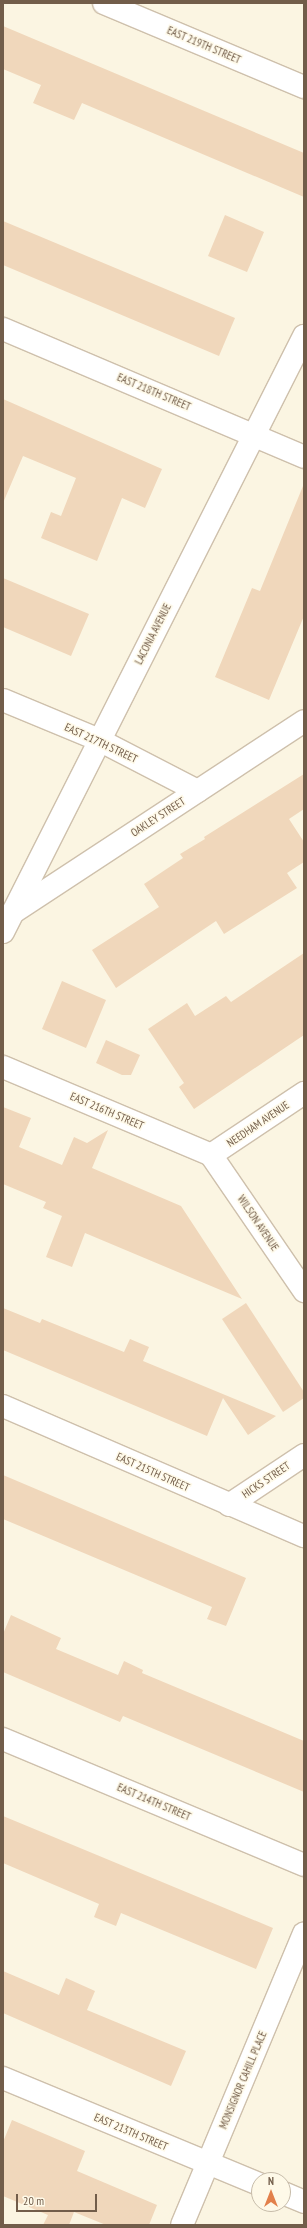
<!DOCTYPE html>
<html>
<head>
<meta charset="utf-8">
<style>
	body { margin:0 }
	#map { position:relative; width:307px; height:2228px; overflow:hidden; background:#fbf5e2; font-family:"PT Sans Narrow",sans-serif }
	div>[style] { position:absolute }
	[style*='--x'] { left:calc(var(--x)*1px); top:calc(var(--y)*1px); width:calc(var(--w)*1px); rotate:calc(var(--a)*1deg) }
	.building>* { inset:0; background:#f0d7bb }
	.roads { filter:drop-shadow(1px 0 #cec0ac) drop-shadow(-1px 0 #cec0ac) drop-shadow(0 1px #cec0ac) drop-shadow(0 -1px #cec0ac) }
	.minor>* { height:22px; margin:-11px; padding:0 11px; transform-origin:11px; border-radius:11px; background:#fff }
	.tertiary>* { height:22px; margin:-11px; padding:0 11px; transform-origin:11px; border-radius:11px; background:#fff }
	span { translate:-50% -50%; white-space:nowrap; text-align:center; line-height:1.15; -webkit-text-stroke:3px #fef9e8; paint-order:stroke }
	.street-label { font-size:11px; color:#725d4a }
	.frame { position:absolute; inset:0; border:4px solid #725d4a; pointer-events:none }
	.north { position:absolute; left:251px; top:2172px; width:40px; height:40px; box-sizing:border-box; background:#fef9e8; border:1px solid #c6bba9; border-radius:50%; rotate:0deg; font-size:11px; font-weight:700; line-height:16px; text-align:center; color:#725d4a }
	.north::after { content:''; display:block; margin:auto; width:14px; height:18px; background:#e2804b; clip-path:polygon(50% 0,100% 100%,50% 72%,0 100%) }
	.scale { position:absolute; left:16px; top:2194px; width:81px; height:18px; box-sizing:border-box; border:2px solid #725d4a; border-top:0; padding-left:5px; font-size:12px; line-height:14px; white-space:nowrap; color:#725d4a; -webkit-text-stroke:3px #fef9e8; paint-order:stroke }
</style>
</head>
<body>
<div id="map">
	<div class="building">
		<i style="clip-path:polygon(3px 26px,304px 153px,304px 197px,82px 103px,74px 120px,33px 103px,41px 85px,3px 69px)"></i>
		<i style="clip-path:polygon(225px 215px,264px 232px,247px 272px,208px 256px)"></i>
		<i style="clip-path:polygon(3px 221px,235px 318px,219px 356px,3px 265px)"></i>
		<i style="clip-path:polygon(3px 399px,162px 469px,145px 508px,122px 498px,97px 561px,41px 538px,51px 512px,61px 516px,76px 478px,23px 456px,3px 503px)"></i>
		<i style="clip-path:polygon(303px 486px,304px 616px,269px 700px,215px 677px,252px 588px,260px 591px)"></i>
		<i style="clip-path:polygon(3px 578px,89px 614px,71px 656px,3px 627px)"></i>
		<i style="clip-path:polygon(304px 774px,304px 809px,289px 819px,304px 842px,304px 862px,287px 873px,297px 888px,224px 934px,216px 921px,116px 988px,92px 950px,159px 907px,144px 884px,183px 858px,180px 854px,205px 839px,204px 837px)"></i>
		<i style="clip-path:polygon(304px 953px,304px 1035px,194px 1109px,179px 1087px,184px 1083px,148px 1029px,187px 1003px,195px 1016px,226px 996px,231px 1002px)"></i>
		<i style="clip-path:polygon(62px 981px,106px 1000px,86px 1048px,42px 1029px)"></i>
		<i style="clip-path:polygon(106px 1040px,140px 1055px,131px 1075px,122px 1075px,96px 1063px)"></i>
		<i style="clip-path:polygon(3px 1107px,31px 1118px,19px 1147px,62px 1165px,74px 1137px,87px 1143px,108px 1130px,92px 1168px,181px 1206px,242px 1299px,85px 1233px,72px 1267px,46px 1257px,62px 1216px,43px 1208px,46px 1202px,3px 1184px)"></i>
		<i style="clip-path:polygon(246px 1303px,304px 1392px,304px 1398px,283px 1412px,222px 1319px)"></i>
		<i style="clip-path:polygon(3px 1308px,40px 1323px,42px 1319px,124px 1352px,130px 1339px,149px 1347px,143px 1361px,276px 1416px,248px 1435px,223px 1398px,207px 1436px,3px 1350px)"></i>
		<i style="clip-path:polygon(3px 1475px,246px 1578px,226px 1626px,207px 1619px,212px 1607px,3px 1519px)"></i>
		<i style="clip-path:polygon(11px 1615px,61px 1638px,56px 1649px,118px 1675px,124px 1661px,143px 1670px,142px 1673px,304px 1741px,304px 1792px,123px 1716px,120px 1722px,3px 1672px,3px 1634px)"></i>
		<i style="clip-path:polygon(3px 1816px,273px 1928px,256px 1969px,121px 1913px,116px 1926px,94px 1917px,99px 1904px,3px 1863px)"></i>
		<i style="clip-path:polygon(3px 1971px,59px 1995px,66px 1978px,95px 1991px,87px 2010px,186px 2051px,171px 2086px,3px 2013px)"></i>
		<i style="clip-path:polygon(12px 2120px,85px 2151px,77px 2171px,157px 2205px,149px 2225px,106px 2225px,74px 2212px,69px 2225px,43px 2225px,48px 2215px,3px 2196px,3px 2142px)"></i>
	</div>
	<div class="roads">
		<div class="minor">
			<i style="--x:104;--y:3;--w:217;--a:22.8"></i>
			<i style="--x:3;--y:329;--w:327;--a:23"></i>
			<i style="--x:3;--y:700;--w:104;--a:22.6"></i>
			<i style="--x:99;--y:740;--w:111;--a:27.3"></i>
			<i style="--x:12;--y:913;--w:349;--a:-33.3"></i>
			<i style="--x:3;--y:1067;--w:226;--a:22.9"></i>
			<i style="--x:211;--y:1155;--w:165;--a:55.6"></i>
			<i style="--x:211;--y:1155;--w:112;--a:-33.7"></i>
			<i style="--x:3;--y:1406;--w:328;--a:23.4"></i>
			<i style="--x:229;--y:1505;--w:90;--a:-33.7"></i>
			<i style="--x:3;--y:1739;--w:326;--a:22.7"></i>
			<i style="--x:3;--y:2078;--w:277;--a:22.5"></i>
			<i style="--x:283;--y:2193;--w:23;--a:23"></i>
			<i style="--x:182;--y:2225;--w:316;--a:-67.3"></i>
		</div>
		<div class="tertiary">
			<i style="--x:3;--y:932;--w:668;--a:-63.2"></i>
		</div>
	</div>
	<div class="street-label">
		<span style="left:204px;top:45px;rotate:23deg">EAST 219TH STREET</span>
		<span style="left:154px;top:392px;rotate:23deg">EAST 218TH STREET</span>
		<span style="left:153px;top:634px;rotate:-63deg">LACONIA AVENUE</span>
		<span style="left:101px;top:743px;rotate:25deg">EAST 217TH STREET</span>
		<span style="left:158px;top:817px;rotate:-33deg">OAKLEY STREET</span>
		<span style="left:107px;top:1111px;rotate:23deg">EAST 216TH STREET</span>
		<span style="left:258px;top:1124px;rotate:-34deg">NEEDHAM AVENUE</span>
		<span style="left:258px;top:1223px;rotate:56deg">WILSON AVENUE</span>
		<span style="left:153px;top:1472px;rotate:24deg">EAST 215TH STREET</span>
		<span style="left:266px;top:1480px;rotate:-34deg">HICKS STREET</span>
		<span style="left:154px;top:1802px;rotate:23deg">EAST 214TH STREET</span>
		<span style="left:243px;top:2080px;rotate:-67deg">MONSIGNOR CAHILL PLACE</span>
		<span style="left:131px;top:2132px;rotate:23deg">EAST 213TH STREET</span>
	</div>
	<div class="frame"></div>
	<div class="north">N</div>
	<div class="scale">20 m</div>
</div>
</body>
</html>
